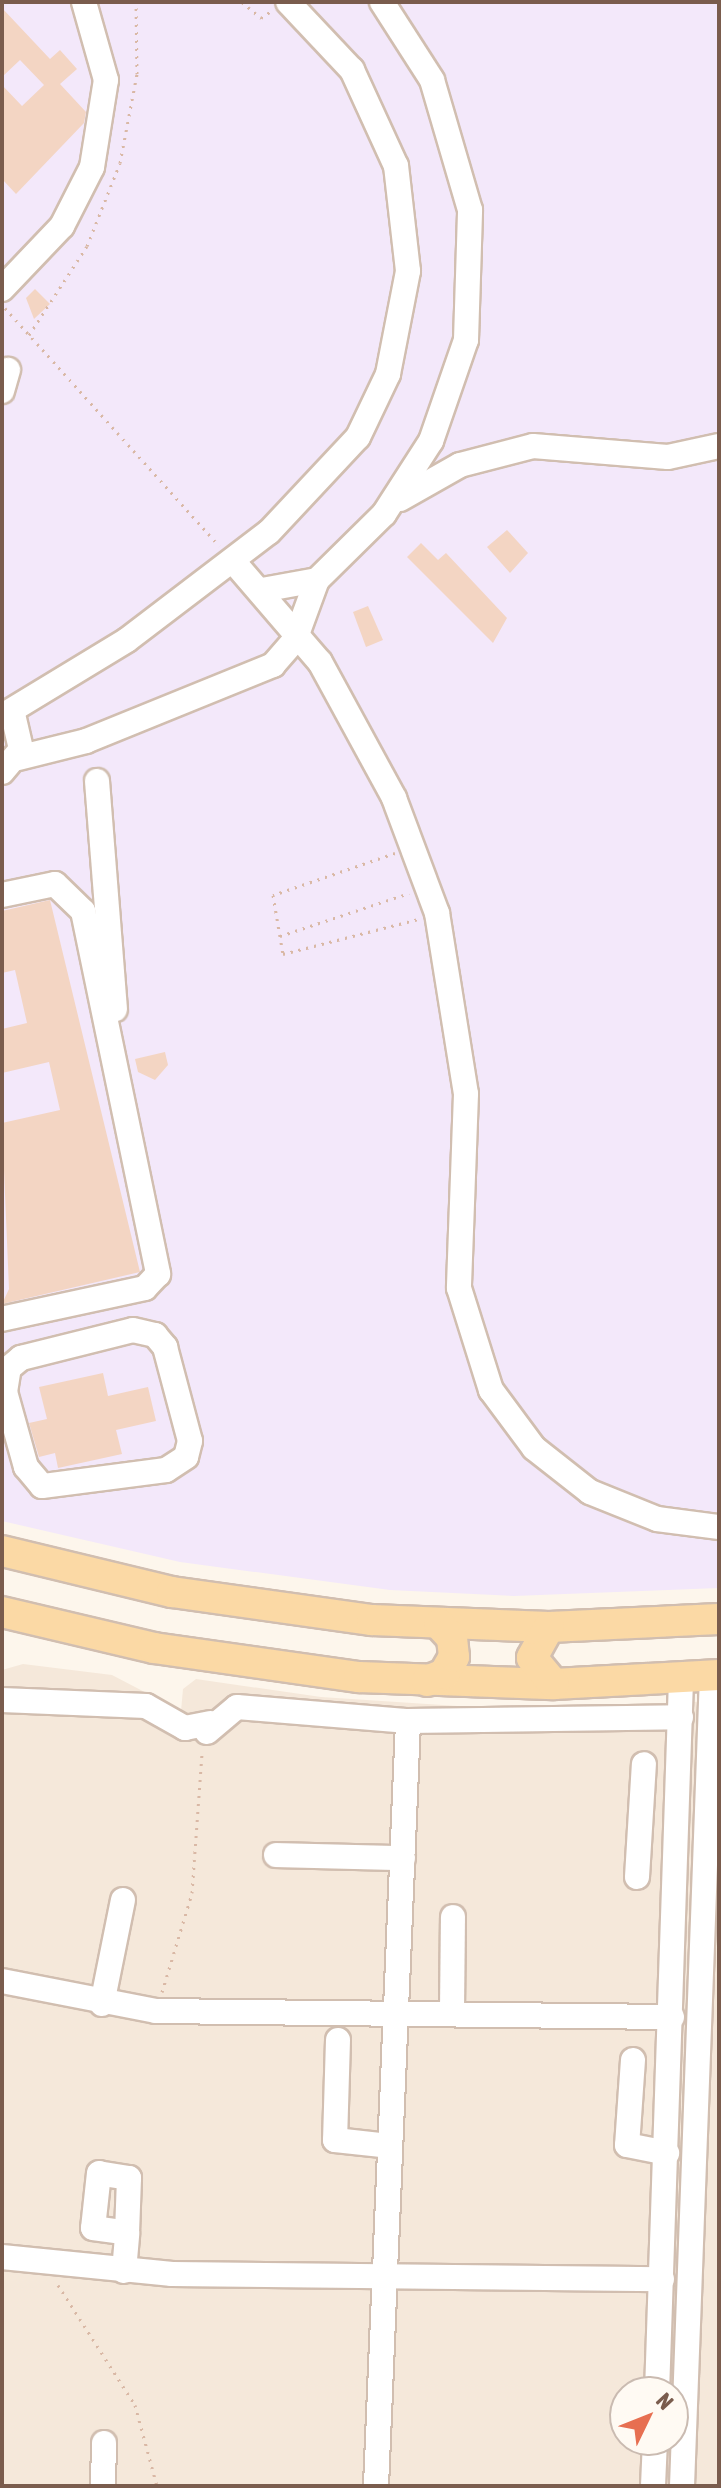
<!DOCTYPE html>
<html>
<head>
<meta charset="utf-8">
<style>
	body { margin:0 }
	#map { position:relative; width:721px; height:2488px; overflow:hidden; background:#fdf6ec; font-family:"Asap Condensed",sans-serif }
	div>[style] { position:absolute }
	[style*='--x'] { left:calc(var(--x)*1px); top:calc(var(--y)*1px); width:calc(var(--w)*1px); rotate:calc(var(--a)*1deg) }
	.residential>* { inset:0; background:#f5e8da }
	.education>* { inset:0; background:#f3e8fa }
	.building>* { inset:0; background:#f3d5c3 }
	.path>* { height:3px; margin-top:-1.5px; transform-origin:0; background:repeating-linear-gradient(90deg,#d9b8a5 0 2px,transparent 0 8px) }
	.roads { filter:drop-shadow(2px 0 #d1beb0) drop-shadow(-2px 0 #d1beb0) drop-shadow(0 2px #d1beb0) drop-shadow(0 -2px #d1beb0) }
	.minor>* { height:24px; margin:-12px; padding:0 12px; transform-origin:12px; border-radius:12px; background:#fff }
	.major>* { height:30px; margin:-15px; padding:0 15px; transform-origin:15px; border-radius:15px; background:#fbd9a5 }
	span { translate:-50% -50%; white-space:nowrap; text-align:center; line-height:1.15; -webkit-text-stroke:6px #fffaf3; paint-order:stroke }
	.frame { position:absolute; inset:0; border:4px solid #7a5c4d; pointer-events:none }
	.north { position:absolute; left:609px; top:2376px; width:80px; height:80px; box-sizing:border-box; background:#fffaf3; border:2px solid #cabbb1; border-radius:50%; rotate:47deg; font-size:22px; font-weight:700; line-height:32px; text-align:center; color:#7a5c4d }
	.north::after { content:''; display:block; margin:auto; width:28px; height:36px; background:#e76f51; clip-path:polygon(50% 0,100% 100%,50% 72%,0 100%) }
</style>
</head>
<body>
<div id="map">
	<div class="residential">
		<i style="clip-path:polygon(evenodd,23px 1664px,112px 1675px,181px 1711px,183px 1689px,196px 1679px,321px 1697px,503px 1709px,719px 1701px,719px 2486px,2px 2486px,2px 1670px,23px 1664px,625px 2392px,673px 2392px,673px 2440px,625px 2440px,625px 2392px)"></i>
	</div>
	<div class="education">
		<i style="clip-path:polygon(2px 2px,719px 2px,719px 1588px,514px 1596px,390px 1590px,180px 1562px,2px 1521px)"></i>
	</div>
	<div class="building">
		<i style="clip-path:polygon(2px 8px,50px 59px,60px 50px,77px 69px,60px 84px,86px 112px,84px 123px,16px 194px,2px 179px,2px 85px,22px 106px,44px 85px,20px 60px,2px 77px)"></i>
		<i style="clip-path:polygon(35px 289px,50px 304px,34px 319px,26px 298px)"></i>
		<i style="clip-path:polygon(507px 530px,528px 553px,510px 573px,487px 547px)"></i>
		<i style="clip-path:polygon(421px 543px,438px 560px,446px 553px,507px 618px,493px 643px,407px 557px)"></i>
		<i style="clip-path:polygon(368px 606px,383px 640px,366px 647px,353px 612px)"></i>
		<i style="clip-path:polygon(50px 900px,140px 1272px,2px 1304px,9px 1289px,2px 1123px,60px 1110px,49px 1062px,2px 1073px,2px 1029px,27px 1023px,15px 970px,2px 973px,2px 911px)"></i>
		<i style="clip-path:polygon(165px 1052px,168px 1065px,155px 1080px,138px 1072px,135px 1059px)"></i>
		<i style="clip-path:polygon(103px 1373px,108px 1396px,148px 1387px,156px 1421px,116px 1430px,122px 1454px,58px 1468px,55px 1453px,39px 1457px,29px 1423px,47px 1419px,39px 1387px)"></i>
	</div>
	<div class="path">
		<i style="--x:242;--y:2;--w:25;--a:40"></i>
		<i style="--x:261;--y:18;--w:11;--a:-34"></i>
		<i style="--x:5;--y:308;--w:320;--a:48"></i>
		<i style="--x:29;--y:335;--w:106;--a:-56.9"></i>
		<i style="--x:87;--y:246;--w:89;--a:-68.3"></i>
		<i style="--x:120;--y:163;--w:91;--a:-79.2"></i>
		<i style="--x:137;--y:74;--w:72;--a:-90.8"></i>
		<i style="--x:395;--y:853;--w:129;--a:161"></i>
		<i style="--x:273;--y:895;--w:60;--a:80.4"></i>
		<i style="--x:283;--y:954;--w:139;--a:-14.5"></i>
		<i style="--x:280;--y:936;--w:136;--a:-18.4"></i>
		<i style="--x:162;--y:1992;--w:103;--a:-73.1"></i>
		<i style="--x:192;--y:1893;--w:140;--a:-85.9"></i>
		<i style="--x:58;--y:2285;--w:143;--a:57.3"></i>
		<i style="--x:135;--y:2405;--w:84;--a:74.8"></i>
	</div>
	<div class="roads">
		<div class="minor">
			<i style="--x:2;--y:289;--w:87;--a:-46.4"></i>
			<i style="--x:62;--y:226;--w:66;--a:-63"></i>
			<i style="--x:92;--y:167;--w:88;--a:-80.9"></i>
			<i style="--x:106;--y:80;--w:81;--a:-105.8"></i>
			<i style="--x:2;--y:391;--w:22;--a:-74"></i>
			<i style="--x:400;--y:499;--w:69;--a:-29.5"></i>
			<i style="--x:460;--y:465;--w:75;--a:-14.6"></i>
			<i style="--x:533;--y:446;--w:135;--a:4.7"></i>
			<i style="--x:668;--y:457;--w:52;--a:-12.2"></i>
			<i style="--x:233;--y:561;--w:133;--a:49.3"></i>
			<i style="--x:320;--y:662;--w:155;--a:61.4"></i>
			<i style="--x:394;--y:798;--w:123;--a:69.5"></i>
			<i style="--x:437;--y:913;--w:183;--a:80.9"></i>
			<i style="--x:466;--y:1094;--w:194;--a:92.1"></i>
			<i style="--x:459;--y:1288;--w:107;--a:72.6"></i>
			<i style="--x:491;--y:1390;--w:72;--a:53.4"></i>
			<i style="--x:534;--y:1448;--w:71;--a:38.2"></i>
			<i style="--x:590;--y:1492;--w:72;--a:21.9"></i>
			<i style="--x:657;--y:1519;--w:63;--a:7.4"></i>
			<i style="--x:262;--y:590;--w:56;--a:-10.3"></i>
			<i style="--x:2;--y:716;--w:146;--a:-31.3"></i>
			<i style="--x:127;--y:640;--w:178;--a:-37.3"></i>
			<i style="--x:269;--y:532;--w:130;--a:-46.9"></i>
			<i style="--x:358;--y:437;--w:70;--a:-64.5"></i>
			<i style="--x:388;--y:374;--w:105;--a:-79"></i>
			<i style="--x:408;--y:271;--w:106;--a:-96.5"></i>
			<i style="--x:396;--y:166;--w:106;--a:-114.6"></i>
			<i style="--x:352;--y:70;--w:93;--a:-133.3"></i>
			<i style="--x:18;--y:758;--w:70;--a:-14"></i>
			<i style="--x:86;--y:741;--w:202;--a:-22.1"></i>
			<i style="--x:273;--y:665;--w:33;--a:-49"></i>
			<i style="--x:295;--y:640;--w:64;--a:-69.9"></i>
			<i style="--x:317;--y:580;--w:94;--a:-44.6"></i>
			<i style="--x:384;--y:514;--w:87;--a:-57.2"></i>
			<i style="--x:431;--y:441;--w:107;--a:-70.9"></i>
			<i style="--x:466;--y:340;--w:130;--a:-88.2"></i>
			<i style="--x:470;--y:210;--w:135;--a:-106.3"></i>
			<i style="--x:432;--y:80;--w:93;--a:-122.7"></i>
			<i style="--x:2;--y:772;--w:30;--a:-50"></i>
			<i style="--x:21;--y:749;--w:39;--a:-103"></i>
			<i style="--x:97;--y:781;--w:229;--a:85.5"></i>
			<i style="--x:2;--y:895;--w:54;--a:-11.7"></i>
			<i style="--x:55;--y:884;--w:39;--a:44"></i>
			<i style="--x:83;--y:911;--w:371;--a:78.3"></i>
			<i style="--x:158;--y:1274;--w:19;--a:133"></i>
			<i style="--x:145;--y:1288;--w:146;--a:167.8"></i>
			<i style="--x:133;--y:1330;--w:23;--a:13"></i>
			<i style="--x:155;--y:1335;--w:16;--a:50"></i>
			<i style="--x:165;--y:1347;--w:97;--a:75.1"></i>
			<i style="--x:190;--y:1441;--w:16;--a:104"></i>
			<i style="--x:186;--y:1457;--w:24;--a:147"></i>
			<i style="--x:166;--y:1470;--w:125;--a:172.6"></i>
			<i style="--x:42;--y:1486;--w:25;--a:-130"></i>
			<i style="--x:26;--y:1467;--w:78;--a:-105.6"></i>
			<i style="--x:5;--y:1392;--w:24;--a:-81"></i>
			<i style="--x:9;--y:1368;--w:16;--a:-40"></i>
			<i style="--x:21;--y:1358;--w:115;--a:-14"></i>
			<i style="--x:2;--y:1700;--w:144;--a:2.4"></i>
			<i style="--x:146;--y:1706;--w:45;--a:29.4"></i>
			<i style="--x:185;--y:1728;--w:26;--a:-11"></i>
			<i style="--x:207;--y:1732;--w:39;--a:-40"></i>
			<i style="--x:237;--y:1707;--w:172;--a:4.7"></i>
			<i style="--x:408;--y:1721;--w:273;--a:-0.8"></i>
			<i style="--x:276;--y:1855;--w:127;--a:1.4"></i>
			<i style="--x:637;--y:1877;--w:113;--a:-86.5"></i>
			<i style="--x:2;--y:1981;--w:157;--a:11"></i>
			<i style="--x:156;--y:2011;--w:516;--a:0.67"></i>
			<i style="--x:102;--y:2004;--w:106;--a:-78.6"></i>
			<i style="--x:452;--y:2010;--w:93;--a:-89.4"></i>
			<i style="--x:338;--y:2040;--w:100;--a:91.7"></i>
			<i style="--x:335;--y:2140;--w:54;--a:6.3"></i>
			<i style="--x:633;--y:2060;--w:85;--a:94"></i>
			<i style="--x:627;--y:2145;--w:41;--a:11.3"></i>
			<i style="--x:2;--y:2257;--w:171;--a:5.7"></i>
			<i style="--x:172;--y:2274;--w:490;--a:0.6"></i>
			<i style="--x:124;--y:2271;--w:38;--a:-85"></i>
			<i style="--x:127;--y:2233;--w:55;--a:-87.9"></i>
			<i style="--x:129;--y:2178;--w:30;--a:-171"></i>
			<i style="--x:99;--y:2173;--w:55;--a:96.2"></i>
			<i style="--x:93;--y:2228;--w:34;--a:8"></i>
			<i style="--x:657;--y:2392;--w:713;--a:-88.07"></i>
			<i style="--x:103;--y:2486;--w:43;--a:-88.7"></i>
			<i style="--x:376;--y:2486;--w:766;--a:-87.6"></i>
			<i style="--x:653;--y:2486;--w:46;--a:-87.5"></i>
			<i style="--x:682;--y:2486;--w:811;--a:-87.88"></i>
		</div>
		<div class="major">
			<i style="--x:2;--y:1551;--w:175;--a:13.6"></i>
			<i style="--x:172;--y:1592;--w:202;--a:8"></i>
			<i style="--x:372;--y:1620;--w:177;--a:2.3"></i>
			<i style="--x:549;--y:1627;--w:170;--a:-2.7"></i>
			<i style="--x:2;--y:1612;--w:156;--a:13.3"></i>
			<i style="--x:154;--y:1648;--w:207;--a:8.1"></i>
			<i style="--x:359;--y:1677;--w:195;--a:2.1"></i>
			<i style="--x:554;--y:1684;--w:165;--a:-3.1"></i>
			<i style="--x:549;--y:1627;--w:35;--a:119"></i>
			<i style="--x:532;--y:1658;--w:34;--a:50"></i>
			<i style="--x:427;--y:1681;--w:18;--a:-22"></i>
			<i style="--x:444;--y:1674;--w:20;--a:-60"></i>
			<i style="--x:454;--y:1657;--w:19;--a:-96"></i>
			<i style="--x:452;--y:1638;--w:19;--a:-133"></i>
		</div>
	</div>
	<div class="frame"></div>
	<div class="north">N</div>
</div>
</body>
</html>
